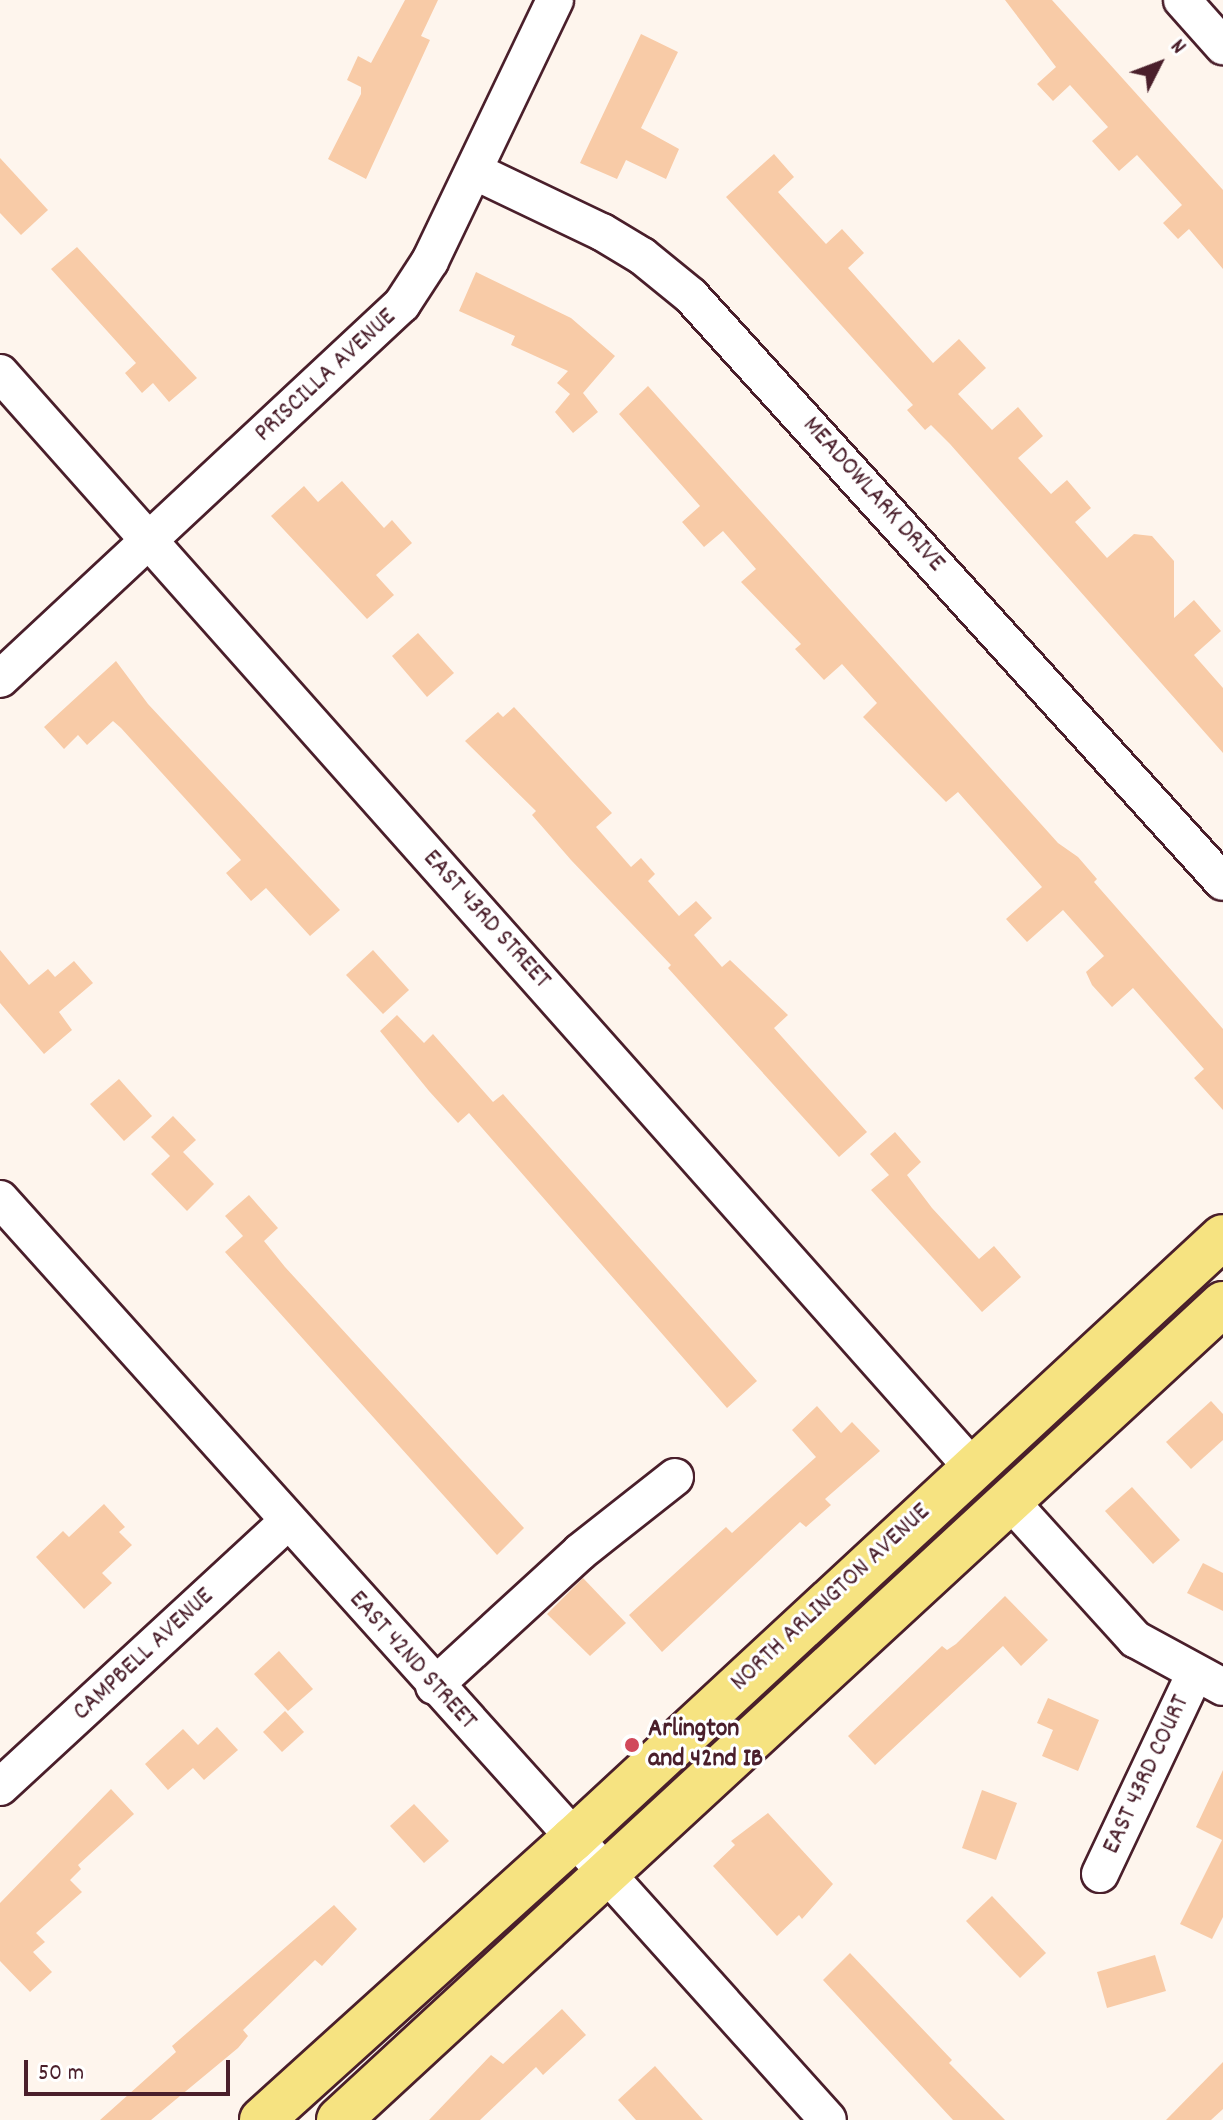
<!DOCTYPE html>
<html>
<head>
<meta charset="utf-8">
<style>
	body { margin:0 }
	#map { position:relative; width:1223px; height:2120px; overflow:hidden; background:#fef5ed; font-family:Dekko,sans-serif }
	div>[style] { position:absolute }
	[style*='--x'] { left:calc(var(--x)*1px); top:calc(var(--y)*1px); width:calc(var(--w)*1px); rotate:calc(var(--a)*1deg) }
	.building>* { inset:0; background:#f8cba7 }
	.roads { filter:drop-shadow(2px 0 #4a1f2b) drop-shadow(-2px 0 #4a1f2b) drop-shadow(0 2px #4a1f2b) drop-shadow(0 -2px #4a1f2b) }
	.minor>* { height:36px; margin:-18px; padding:0 18px; transform-origin:18px; border-radius:18px; background:#fff }
	.major>* { height:44px; margin:-22px; padding:0 22px; transform-origin:22px; border-radius:22px; background:#f6e381 }
	.dots>* { width:22px; height:22px; translate:-50% -50%; box-sizing:border-box; border:4px solid #fff; border-radius:50% }
	span { translate:-50% -50%; white-space:nowrap; text-align:center; line-height:1.15; -webkit-text-stroke:6px #fff; paint-order:stroke }
	.street-label { font-size:26px; color:#4a1f2b }
	.poi-label { font-size:26px; color:#4a1f2b; font-weight:700 }
	.left { translate:0 -50%; text-align:left }
	.north { position:absolute; left:1119px; top:24px; width:80px; height:80px; -webkit-text-stroke:6px #fff; paint-order:stroke; rotate:48deg; font-size:22px; font-weight:700; line-height:32px; text-align:center; color:#4a1f2b }
	.north::after { content:''; display:block; margin:auto; width:28px; height:36px; background:#4a1f2b; clip-path:polygon(50% 0,100% 100%,50% 72%,0 100%) }
	.scale { position:absolute; left:24px; top:2060px; width:206px; height:36px; box-sizing:border-box; border:4px solid #4a1f2b; border-top:0; padding-left:10px; font-size:24px; line-height:28px; white-space:nowrap; color:#4a1f2b; -webkit-text-stroke:6px #fff; paint-order:stroke }
</style>
</head>
<body>
<div id="map">
	<div class="building">
		<i style="clip-path:polygon(405px 0,438px 0,421px 36px,430px 40px,366px 179px,328px 159px,361px 94px,361px 87px,347px 80px,358px 56px,371px 63px)"></i>
		<i style="clip-path:polygon(1005px 0,1052px 0,1223px 190px,1223px 269px,1189px 229px,1178px 239px,1163px 223px,1182px 205px,1137px 155px,1119px 171px,1092px 141px,1108px 127px,1070px 85px,1053px 101px,1037px 84px,1056px 67px)"></i>
		<i style="clip-path:polygon(641px 34px,678px 52px,641px 128px,679px 149px,666px 179px,626px 160px,617px 179px,580px 163px)"></i>
		<i style="clip-path:polygon(774px 154px,794px 177px,778px 192px,826px 244px,842px 229px,864px 253px,848px 268px,933px 363px,959px 339px,986px 368px,958px 394px,992px 430px,1018px 407px,1043px 436px,1018px 458px,1051px 494px,1067px 480px,1091px 508px,1075px 522px,1107px 558px,1134px 534px,1152px 536px,1174px 561px,1174px 618px,1194px 600px,1221px 631px,1194px 655px,1223px 688px,1223px 753px,950px 444px,931px 425px,925px 430px,907px 410px,913px 405px,726px 197px)"></i>
		<i style="clip-path:polygon(0 158px,48px 210px,21px 235px,0 213px)"></i>
		<i style="clip-path:polygon(77px 247px,197px 378px,169px 402px,153px 383px,142px 393px,125px 373px,136px 363px,51px 269px)"></i>
		<i style="clip-path:polygon(476px 272px,571px 318px,615px 356px,583px 393px,598px 412px,573px 433px,555px 412px,570px 394px,557px 383px,568px 371px,511px 345px,515px 336px,459px 311px)"></i>
		<i style="clip-path:polygon(648px 386px,1058px 843px,1078px 857px,1097px 879px,1094px 882px,1223px 1029px,1223px 1110px,1194px 1078px,1204px 1069px,1133px 988px,1112px 1007px,1092px 985px,1086px 972px,1104px 956px,1063px 910px,1027px 942px,1006px 919px,1042px 887px,958px 792px,946px 802px,863px 717px,877px 703px,842px 664px,824px 680px,795px 649px,801px 644px,741px 582px,756px 569px,723px 531px,704px 547px,682px 522px,700px 506px,619px 414px)"></i>
		<i style="clip-path:polygon(342px 481px,384px 528px,392px 520px,412px 543px,376px 575px,394px 595px,367px 619px,271px 516px,304px 486px,318px 502px)"></i>
		<i style="clip-path:polygon(418px 633px,454px 673px,427px 697px,392px 656px)"></i>
		<i style="clip-path:polygon(116px 661px,148px 704px,340px 910px,310px 936px,266px 888px,251px 901px,226px 873px,241px 860px,121px 728px,113px 721px,87px 745px,78px 735px,64px 749px,44px 727px)"></i>
		<i style="clip-path:polygon(514px 707px,612px 813px,596px 827px,631px 867px,641px 858px,655px 874px,648px 881px,679px 916px,696px 901px,712px 918px,694px 935px,722px 967px,730px 960px,788px 1015px,774px 1028px,867px 1132px,839px 1157px,668px 968px,671px 965px,571px 860px,532px 815px,536px 811px,465px 741px,498px 712px,503px 717px)"></i>
		<i style="clip-path:polygon(0 950px,29px 985px,48px 969px,55px 977px,74px 961px,93px 983px,59px 1012px,72px 1030px,44px 1054px,0 1003px)"></i>
		<i style="clip-path:polygon(373px 950px,409px 990px,383px 1014px,346px 975px)"></i>
		<i style="clip-path:polygon(397px 1015px,424px 1043px,433px 1034px,493px 1102px,503px 1094px,757px 1381px,727px 1408px,469px 1113px,458px 1123px,429px 1091px,380px 1031px)"></i>
		<i style="clip-path:polygon(119px 1079px,152px 1116px,124px 1141px,90px 1104px)"></i>
		<i style="clip-path:polygon(173px 1116px,196px 1140px,183px 1152px,214px 1184px,187px 1211px,151px 1174px,170px 1156px,151px 1137px)"></i>
		<i style="clip-path:polygon(895px 1132px,921px 1162px,907px 1175px,932px 1208px,979px 1259px,994px 1246px,1021px 1277px,982px 1312px,871px 1190px,889px 1175px,870px 1154px)"></i>
		<i style="clip-path:polygon(249px 1195px,278px 1228px,264px 1241px,285px 1267px,524px 1528px,497px 1555px,225px 1252px,243px 1236px,225px 1216px)"></i>
		<i style="clip-path:polygon(1211px 1401px,1223px 1414px,1223px 1440px,1191px 1469px,1166px 1442px)"></i>
		<i style="clip-path:polygon(817px 1406px,841px 1433px,852px 1422px,880px 1451px,825px 1499px,831px 1505px,806px 1527px,800px 1522px,662px 1652px,629px 1615px,726px 1527px,732px 1533px,816px 1457px,792px 1430px)"></i>
		<i style="clip-path:polygon(1132px 1487px,1180px 1540px,1153px 1564px,1105px 1511px)"></i>
		<i style="clip-path:polygon(104px 1504px,125px 1527px,119px 1532px,132px 1545px,102px 1573px,112px 1583px,84px 1609px,36px 1557px,63px 1531px,69px 1537px)"></i>
		<i style="clip-path:polygon(1203px 1563px,1223px 1573px,1223px 1611px,1187px 1593px)"></i>
		<i style="clip-path:polygon(583px 1578px,626px 1623px,590px 1656px,547px 1614px)"></i>
		<i style="clip-path:polygon(1005px 1596px,1048px 1640px,1021px 1666px,1003px 1646px,875px 1765px,848px 1736px,942px 1646px,947px 1650px,956px 1644px)"></i>
		<i style="clip-path:polygon(279px 1651px,313px 1689px,288px 1711px,254px 1674px)"></i>
		<i style="clip-path:polygon(1048px 1698px,1099px 1720px,1078px 1771px,1042px 1756px,1053px 1730px,1037px 1723px)"></i>
		<i style="clip-path:polygon(285px 1711px,304px 1732px,282px 1752px,263px 1732px)"></i>
		<i style="clip-path:polygon(217px 1727px,238px 1750px,204px 1780px,193px 1768px,168px 1790px,145px 1764px,183px 1729px,198px 1745px)"></i>
		<i style="clip-path:polygon(1223px 1770px,1223px 1917px,1212px 1939px,1180px 1924px,1222px 1840px,1196px 1827px)"></i>
		<i style="clip-path:polygon(111px 1789px,134px 1814px,78px 1865px,81px 1869px,70px 1880px,82px 1892px,36px 1933px,45px 1942px,33px 1952px,52px 1972px,30px 1992px,0 1961px,0 1903px)"></i>
		<i style="clip-path:polygon(982px 1790px,1017px 1803px,996px 1860px,962px 1848px)"></i>
		<i style="clip-path:polygon(414px 1804px,449px 1841px,424px 1863px,390px 1826px)"></i>
		<i style="clip-path:polygon(768px 1813px,833px 1884px,802px 1919px,799px 1915px,777px 1936px,713px 1866px,735px 1845px,731px 1841px)"></i>
		<i style="clip-path:polygon(992px 1896px,1046px 1953px,1020px 1978px,966px 1921px)"></i>
		<i style="clip-path:polygon(334px 1905px,357px 1929px,322px 1966px,315px 1960px,243px 2030px,248px 2036px,238px 2048px,151px 2120px,100px 2120px,176px 2052px,172px 2046px)"></i>
		<i style="clip-path:polygon(850px 1953px,952px 2060px,949px 2063px,1005px 2120px,953px 2120px,823px 1980px)"></i>
		<i style="clip-path:polygon(1155px 1955px,1166px 1991px,1107px 2008px,1097px 1972px)"></i>
		<i style="clip-path:polygon(562px 2009px,586px 2035px,543px 2075px,536px 2067px,480px 2120px,429px 2120px,491px 2055px,503px 2064px)"></i>
		<i style="clip-path:polygon(1223px 2062px,1223px 2109px,1211px 2120px,1166px 2120px)"></i>
		<i style="clip-path:polygon(655px 2066px,703px 2120px,636px 2120px,618px 2100px)"></i>
	</div>
	<div class="roads">
		<div class="minor">
			<i style="--x:1182;--y:0;--w:62;--a:48.3"></i>
			<i style="--x:474;--y:171;--w:142;--a:25.5"></i>
			<i style="--x:602;--y:232;--w:47;--a:31"></i>
			<i style="--x:642;--y:256;--w:63;--a:39.2"></i>
			<i style="--x:691;--y:296;--w:791;--a:47.77"></i>
			<i style="--x:0;--y:373;--w:1463;--a:48.38"></i>
			<i style="--x:0;--y:679;--w:550;--a:-43.01"></i>
			<i style="--x:402;--y:304;--w:51;--a:-56.9"></i>
			<i style="--x:430;--y:261;--w:289;--a:-64.4"></i>
			<i style="--x:0;--y:1199;--w:1238;--a:48.04"></i>
			<i style="--x:1009;--y:1500;--w:188;--a:47.8"></i>
			<i style="--x:1135;--y:1639;--w:100;--a:28.6"></i>
			<i style="--x:434;--y:1686;--w:198;--a:-42.5"></i>
			<i style="--x:580;--y:1552;--w:121;--a:-38.3"></i>
			<i style="--x:0;--y:1787;--w:391;--a:-42.7"></i>
			<i style="--x:1100;--y:1874;--w:220;--a:-64.7"></i>
		</div>
		<div class="major">
			<i style="--x:262;--y:2120;--w:418;--a:-42.1"></i>
			<i style="--x:572;--y:1840;--w:887;--a:-42.81"></i>
			<i style="--x:339;--y:2120;--w:1203;--a:-42.71"></i>
		</div>
	</div>
	<div class="dots">
		<i style="left:632px;top:1745px;background:#d1495b"></i>
	</div>
	<div class="street-label">
		<span style="left:326px;top:376px;rotate:-43deg">PRISCILLA AVENUE</span>
		<span style="left:873px;top:495px;rotate:48deg">MEADOWLARK DRIVE</span>
		<span style="left:486px;top:920px;rotate:48deg">EAST 43RD STREET</span>
		<span style="left:831px;top:1598px;rotate:-43deg">NORTH ARLINGTON AVENUE</span>
		<span style="left:144px;top:1655px;rotate:-43deg">CAMPBELL AVENUE</span>
		<span style="left:412px;top:1661px;rotate:48deg">EAST 42ND STREET</span>
		<span style="left:1147px;top:1775px;rotate:-65deg">EAST 43RD COURT</span>
	</div>
	<div class="poi-label">
		<span class="left" style="left:648px;top:1745px">Arlington<br>and 42nd IB</span>
	</div>
	<div class="north">N</div>
	<div class="scale">50 m</div>
</div>
</body>
</html>
